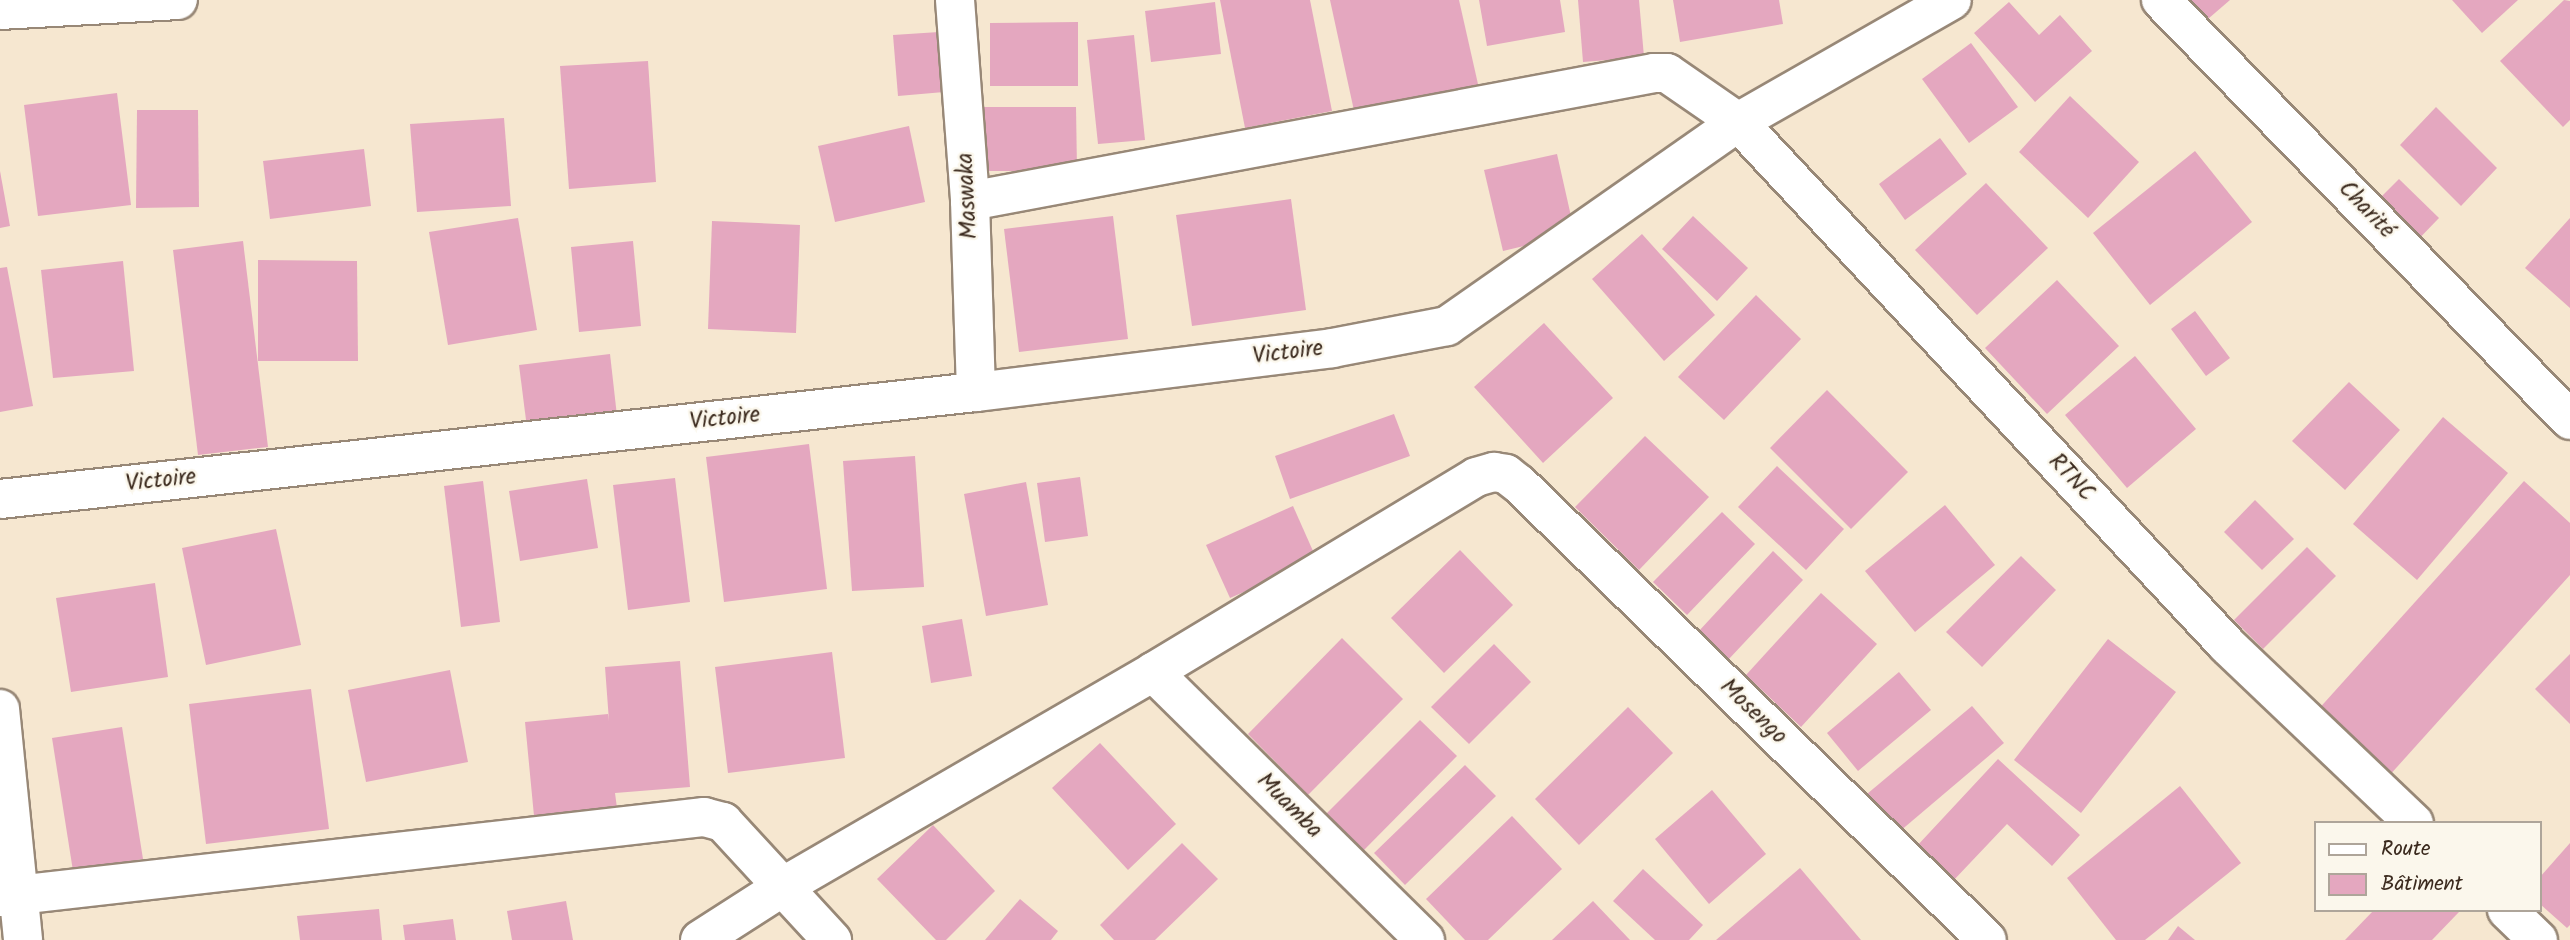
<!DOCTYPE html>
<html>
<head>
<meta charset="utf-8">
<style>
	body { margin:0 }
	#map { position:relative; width:2570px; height:940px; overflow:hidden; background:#f6e7d0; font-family:Kalam,sans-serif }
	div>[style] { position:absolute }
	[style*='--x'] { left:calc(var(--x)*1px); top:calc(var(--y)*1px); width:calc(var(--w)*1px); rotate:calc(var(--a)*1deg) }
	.building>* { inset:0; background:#e4a7bf }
	.roads { filter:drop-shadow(2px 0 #988877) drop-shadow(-2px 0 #988877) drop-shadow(0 2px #988877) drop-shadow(0 -2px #988877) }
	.minor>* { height:38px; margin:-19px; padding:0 19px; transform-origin:19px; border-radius:19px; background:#fff }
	span { translate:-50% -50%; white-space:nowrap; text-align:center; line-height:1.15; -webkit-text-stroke:5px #fbf7ec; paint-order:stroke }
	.street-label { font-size:23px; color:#3b2a1e }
	.legend { position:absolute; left:2314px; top:821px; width:228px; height:91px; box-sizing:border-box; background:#fbf7ec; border:2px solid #aea59a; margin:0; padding:9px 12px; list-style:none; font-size:21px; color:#3b2a1e }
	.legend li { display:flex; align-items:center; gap:14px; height:35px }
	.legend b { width:35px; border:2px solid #aea59a }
</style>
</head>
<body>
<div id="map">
	<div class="building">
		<i style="clip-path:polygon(1220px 0,1310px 0,1332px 111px,1245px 128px)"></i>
		<i style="clip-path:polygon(1330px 0,1459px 0,1480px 93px,1356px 120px)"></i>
		<i style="clip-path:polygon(1479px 0,1560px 0,1565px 32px,1487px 46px)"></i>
		<i style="clip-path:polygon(1578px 0,1639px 0,1644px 57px,1583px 62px)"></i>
		<i style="clip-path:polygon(1673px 0,1779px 0,1783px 24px,1680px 42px)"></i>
		<i style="clip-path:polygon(2179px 0,2230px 0,2201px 25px)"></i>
		<i style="clip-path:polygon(2452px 0,2518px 0,2482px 33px)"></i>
		<i style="clip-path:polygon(2564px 0,2570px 1px,2570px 120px,2563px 127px,2500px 61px)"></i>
		<i style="clip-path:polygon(1215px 2px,1221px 54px,1151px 62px,1145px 11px)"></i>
		<i style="clip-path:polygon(2009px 2px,2039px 35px,2060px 15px,2092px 51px,2035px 102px,1974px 33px)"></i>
		<i style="clip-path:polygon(1078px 22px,1078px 86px,990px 86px,990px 23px)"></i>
		<i style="clip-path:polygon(939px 32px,944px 92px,898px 96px,893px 35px)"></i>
		<i style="clip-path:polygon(1134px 35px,1145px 140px,1098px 144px,1087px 40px)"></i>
		<i style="clip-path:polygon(1971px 43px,2018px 107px,1969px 143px,1922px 79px)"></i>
		<i style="clip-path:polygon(648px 61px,656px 182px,569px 189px,560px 66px)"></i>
		<i style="clip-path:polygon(117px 93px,131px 205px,38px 216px,24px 105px)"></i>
		<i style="clip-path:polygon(2070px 96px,2139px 162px,2088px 218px,2019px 152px)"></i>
		<i style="clip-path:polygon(971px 107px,1076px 107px,1077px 171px,971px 171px)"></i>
		<i style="clip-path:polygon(2436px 107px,2497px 168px,2461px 206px,2400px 145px)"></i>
		<i style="clip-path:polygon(137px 110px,198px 110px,199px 207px,136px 208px)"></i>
		<i style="clip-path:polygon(504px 118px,511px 206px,417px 212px,410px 124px)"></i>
		<i style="clip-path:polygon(909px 126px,925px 202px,835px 222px,818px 146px)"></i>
		<i style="clip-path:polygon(1940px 138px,1967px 174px,1905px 220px,1879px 184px)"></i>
		<i style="clip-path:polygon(364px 149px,371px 206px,270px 219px,263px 161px)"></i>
		<i style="clip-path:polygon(2195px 151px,2252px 222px,2150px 305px,2093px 233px)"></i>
		<i style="clip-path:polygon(1557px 154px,1575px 234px,1503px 251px,1484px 170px)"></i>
		<i style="clip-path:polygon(0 171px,10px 226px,0 228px)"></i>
		<i style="clip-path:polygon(2399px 179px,2439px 218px,2408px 250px,2368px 210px)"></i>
		<i style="clip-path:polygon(1986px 183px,2048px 248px,1977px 315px,1915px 250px)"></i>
		<i style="clip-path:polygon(1291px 199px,1306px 310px,1192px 326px,1176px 215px)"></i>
		<i style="clip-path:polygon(1113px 216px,1128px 339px,1019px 352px,1004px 229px)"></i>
		<i style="clip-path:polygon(1693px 216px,1748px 268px,1717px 301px,1662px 249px)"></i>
		<i style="clip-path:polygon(518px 218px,537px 330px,448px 345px,429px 232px)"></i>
		<i style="clip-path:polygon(2570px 218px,2570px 308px,2525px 268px)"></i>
		<i style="clip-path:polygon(712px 221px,800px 225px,796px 333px,708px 329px)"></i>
		<i style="clip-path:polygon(1642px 234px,1715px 315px,1664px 361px,1592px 279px)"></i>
		<i style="clip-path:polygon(243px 241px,268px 447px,198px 455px,173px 250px)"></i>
		<i style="clip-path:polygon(633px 241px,641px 326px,579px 332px,571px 247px)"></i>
		<i style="clip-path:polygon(258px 260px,357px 261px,358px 361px,258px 361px)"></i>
		<i style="clip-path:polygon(123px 261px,134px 371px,53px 378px,41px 270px)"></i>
		<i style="clip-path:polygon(7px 267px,33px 406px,0 412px,0 268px)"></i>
		<i style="clip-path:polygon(2057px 280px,2119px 346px,2047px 414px,1985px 348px)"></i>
		<i style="clip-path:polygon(1756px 295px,1801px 339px,1724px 420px,1678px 377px)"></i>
		<i style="clip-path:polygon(2195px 311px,2230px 358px,2206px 376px,2171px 329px)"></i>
		<i style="clip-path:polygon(1544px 323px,1613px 398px,1543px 463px,1474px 387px)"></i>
		<i style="clip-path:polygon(610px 354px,617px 416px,527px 428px,519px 365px)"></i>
		<i style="clip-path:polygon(2135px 356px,2196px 429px,2127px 488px,2065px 415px)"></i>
		<i style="clip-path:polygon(2349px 382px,2400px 430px,2345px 490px,2292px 441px)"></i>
		<i style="clip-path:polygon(1827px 390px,1908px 472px,1851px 529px,1770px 448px)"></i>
		<i style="clip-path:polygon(1394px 414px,1410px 456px,1290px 499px,1275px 456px)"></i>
		<i style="clip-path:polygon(2443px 417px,2508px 473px,2417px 580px,2353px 524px)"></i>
		<i style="clip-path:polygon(1645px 436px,1709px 497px,1639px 570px,1575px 507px)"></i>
		<i style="clip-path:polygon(809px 444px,827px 589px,724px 602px,706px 457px)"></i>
		<i style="clip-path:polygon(915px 456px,924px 587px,852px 591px,843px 461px)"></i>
		<i style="clip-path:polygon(1777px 466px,1844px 529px,1806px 570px,1738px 507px)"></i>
		<i style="clip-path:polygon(1080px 477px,1088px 536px,1045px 542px,1037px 483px)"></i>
		<i style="clip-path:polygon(675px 478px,690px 602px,628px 610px,613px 485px)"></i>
		<i style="clip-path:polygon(587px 479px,598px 548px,520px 561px,509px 491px)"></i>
		<i style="clip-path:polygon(483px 481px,500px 622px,461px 627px,444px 486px)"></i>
		<i style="clip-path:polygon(2524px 481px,2570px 523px,2570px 575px,2388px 777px,2316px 712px)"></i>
		<i style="clip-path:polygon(1026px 482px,1048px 605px,986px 616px,964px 494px)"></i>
		<i style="clip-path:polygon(2255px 500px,2294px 539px,2262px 570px,2224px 532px)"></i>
		<i style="clip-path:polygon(1945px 505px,1995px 565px,1915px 632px,1865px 571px)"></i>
		<i style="clip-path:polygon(1293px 506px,1317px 560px,1230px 598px,1206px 545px)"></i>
		<i style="clip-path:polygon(1722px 512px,1755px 544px,1687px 615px,1653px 582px)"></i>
		<i style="clip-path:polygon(276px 529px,301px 645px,206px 665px,182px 548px)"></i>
		<i style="clip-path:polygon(2307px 547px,2336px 576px,2263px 649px,2234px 620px)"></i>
		<i style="clip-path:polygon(1460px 550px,1513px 605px,1444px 673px,1391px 618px)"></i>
		<i style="clip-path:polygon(1773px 551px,1803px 580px,1728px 660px,1698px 632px)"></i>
		<i style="clip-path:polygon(2021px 556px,2056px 590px,1982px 667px,1946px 632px)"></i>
		<i style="clip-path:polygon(155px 583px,168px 677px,71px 692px,56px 598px)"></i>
		<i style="clip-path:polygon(1821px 593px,1877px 644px,1801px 727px,1746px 675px)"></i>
		<i style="clip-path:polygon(962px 619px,972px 676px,931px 683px,922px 626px)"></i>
		<i style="clip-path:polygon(1342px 638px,1403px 699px,1308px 795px,1248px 734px)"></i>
		<i style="clip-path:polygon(2108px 639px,2176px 692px,2081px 813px,2014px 760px)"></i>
		<i style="clip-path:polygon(1494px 644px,1531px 682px,1469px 744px,1431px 707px)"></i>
		<i style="clip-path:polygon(832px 652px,845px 758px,728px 773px,715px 667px)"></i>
		<i style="clip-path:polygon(2570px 654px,2570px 724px,2535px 689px)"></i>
		<i style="clip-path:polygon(680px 661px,690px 787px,615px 793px,617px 808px,534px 816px,525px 722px,608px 714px,609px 721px,605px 667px)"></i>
		<i style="clip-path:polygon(450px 670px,468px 762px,366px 782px,348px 690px)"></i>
		<i style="clip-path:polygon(1899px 672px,1931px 710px,1858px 771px,1827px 733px)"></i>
		<i style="clip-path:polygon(311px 689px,329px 829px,206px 844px,189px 704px)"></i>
		<i style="clip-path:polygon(1972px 706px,2004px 743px,1899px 832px,1867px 794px)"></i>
		<i style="clip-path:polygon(1628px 707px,1673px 753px,1579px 845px,1535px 799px)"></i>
		<i style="clip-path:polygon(1420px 720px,1457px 756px,1363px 851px,1326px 814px)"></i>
		<i style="clip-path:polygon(122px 727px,143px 859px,73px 871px,52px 738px)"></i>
		<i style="clip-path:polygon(1100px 743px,1176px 824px,1128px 870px,1052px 788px)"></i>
		<i style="clip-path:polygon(1998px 759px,2080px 835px,2052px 866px,2007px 824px,1952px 882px,1916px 847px)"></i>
		<i style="clip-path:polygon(1465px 765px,1496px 796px,1405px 885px,1374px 853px)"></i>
		<i style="clip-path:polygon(2180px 786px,2241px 863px,2145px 940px,2116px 940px,2067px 878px)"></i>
		<i style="clip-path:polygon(1712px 790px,1766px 854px,1709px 904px,1655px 839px)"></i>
		<i style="clip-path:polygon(1512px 816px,1562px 869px,1488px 940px,1465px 940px,1426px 899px)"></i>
		<i style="clip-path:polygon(933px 825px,995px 891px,946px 940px,936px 940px,877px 879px)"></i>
		<i style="clip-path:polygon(1182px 843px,1218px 879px,1155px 940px,1114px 940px,1100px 925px)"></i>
		<i style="clip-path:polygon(2570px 843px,2570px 925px,2567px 928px,2540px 904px,2540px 877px)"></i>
		<i style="clip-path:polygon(1800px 868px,1861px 940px,1716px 940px)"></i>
		<i style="clip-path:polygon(1643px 869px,1703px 925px,1689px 940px,1655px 940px,1613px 901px)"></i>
		<i style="clip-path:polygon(1020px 899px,1058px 931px,1051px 940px,985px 940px)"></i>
		<i style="clip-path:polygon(566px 901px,573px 940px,512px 940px,507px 911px)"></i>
		<i style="clip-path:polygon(1593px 901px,1630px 940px,1552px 940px)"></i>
		<i style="clip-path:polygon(379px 909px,382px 940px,300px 940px,297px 916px)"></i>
		<i style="clip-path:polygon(2374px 910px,2457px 910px,2459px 912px,2432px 940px,2345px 940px)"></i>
		<i style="clip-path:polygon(453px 919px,456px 940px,405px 940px,403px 925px)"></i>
		<i style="clip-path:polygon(2178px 926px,2195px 940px,2168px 940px)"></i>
	</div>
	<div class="roads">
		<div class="minor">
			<i style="--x:955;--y:0;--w:202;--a:85.7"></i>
			<i style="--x:970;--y:201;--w:191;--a:88.2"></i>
			<i style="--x:2161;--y:0;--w:586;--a:45.76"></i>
			<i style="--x:0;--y:10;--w:178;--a:-3.2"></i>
			<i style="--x:970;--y:201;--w:696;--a:-10.6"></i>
			<i style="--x:1654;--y:73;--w:13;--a:0"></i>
			<i style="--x:1667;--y:73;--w:86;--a:34.6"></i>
			<i style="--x:1738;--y:122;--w:716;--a:46.92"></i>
			<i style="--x:2227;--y:645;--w:258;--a:43.6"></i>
			<i style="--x:0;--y:499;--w:982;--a:-6.26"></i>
			<i style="--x:976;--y:392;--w:359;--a:-7"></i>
			<i style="--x:1332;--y:348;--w:117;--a:-10.8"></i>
			<i style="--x:1447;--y:326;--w:355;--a:-35"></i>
			<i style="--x:1738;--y:122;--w:246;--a:-29.7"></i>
			<i style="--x:1153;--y:672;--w:382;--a:44.6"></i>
			<i style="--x:0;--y:709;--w:232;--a:84.3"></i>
			<i style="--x:0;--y:897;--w:709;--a:-6.48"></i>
			<i style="--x:704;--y:817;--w:20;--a:15"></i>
			<i style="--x:723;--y:822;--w:161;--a:47.3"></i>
			<i style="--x:2507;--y:910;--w:43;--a:44.1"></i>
			<i style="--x:700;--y:940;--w:100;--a:-32.7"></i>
			<i style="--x:784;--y:886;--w:427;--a:-30.1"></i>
			<i style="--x:1153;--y:672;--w:377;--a:-31.1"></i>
			<i style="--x:1476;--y:477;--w:19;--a:-16"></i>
			<i style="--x:1494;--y:472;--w:12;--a:9"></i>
			<i style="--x:1506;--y:474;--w:16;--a:38"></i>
			<i style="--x:1519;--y:484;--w:653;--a:44.26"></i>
		</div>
	</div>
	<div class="street-label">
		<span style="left:968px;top:196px;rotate:-93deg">Maswaka</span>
		<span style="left:2366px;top:210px;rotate:46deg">Charité</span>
		<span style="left:1288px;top:353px;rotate:-7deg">Victoire</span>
		<span style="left:725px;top:419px;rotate:-6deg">Victoire</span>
		<span style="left:2071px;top:478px;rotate:47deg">RTNC</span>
		<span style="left:161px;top:481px;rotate:-6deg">Victoire</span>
		<span style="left:1753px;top:712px;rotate:44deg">Mosengo</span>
		<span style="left:1289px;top:806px;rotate:45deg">Muamba</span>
	</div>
	<ul class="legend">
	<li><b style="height:9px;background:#fff"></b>Route</li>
	<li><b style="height:19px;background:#e4a7bf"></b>Bâtiment</li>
	</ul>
</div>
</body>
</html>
